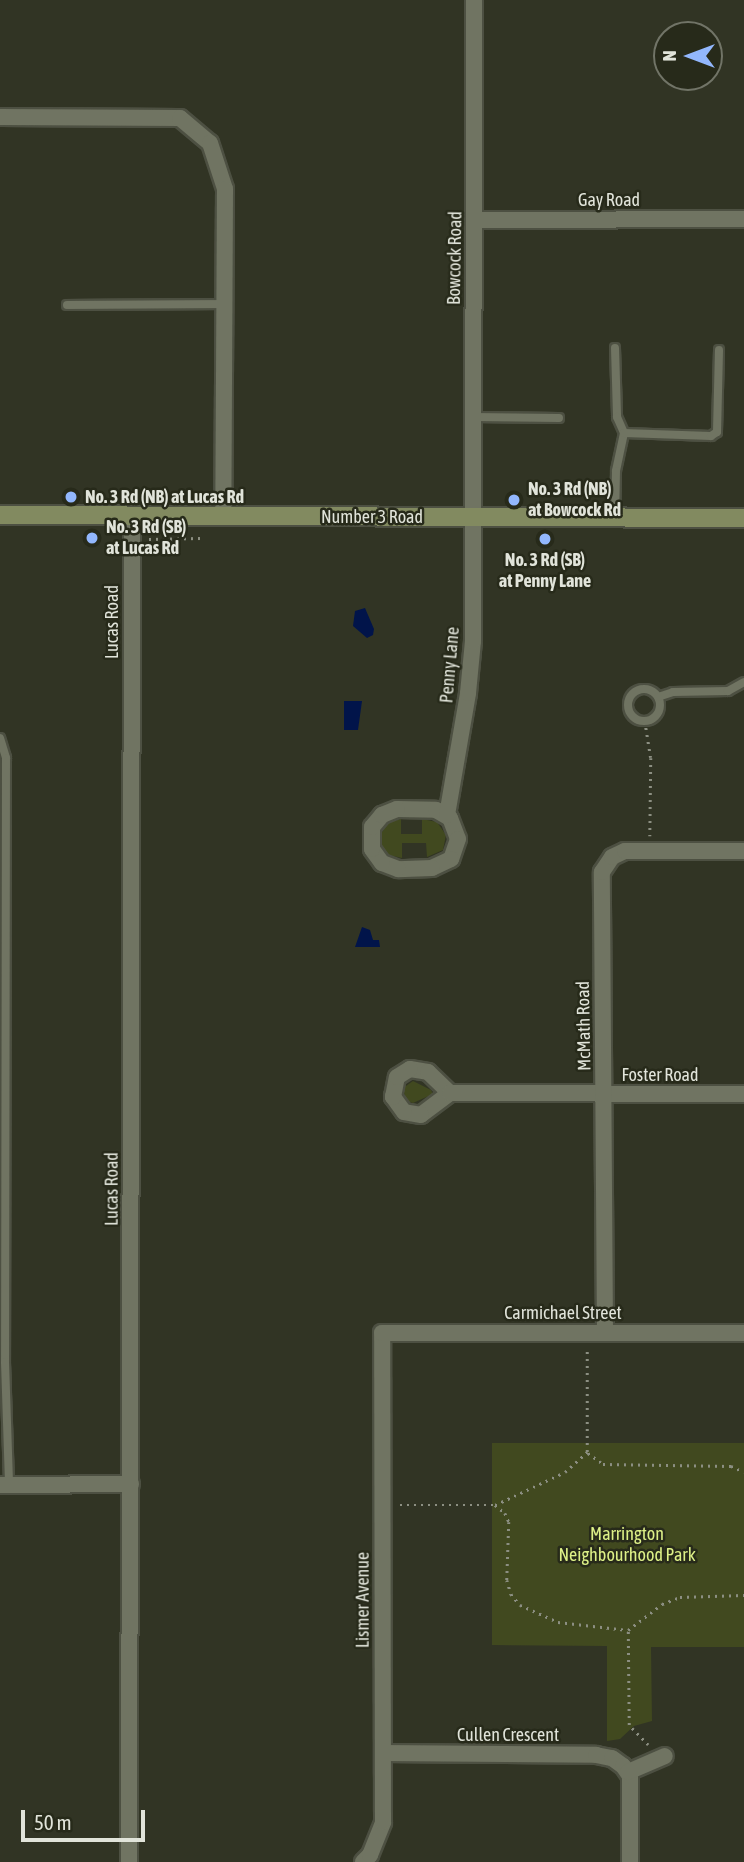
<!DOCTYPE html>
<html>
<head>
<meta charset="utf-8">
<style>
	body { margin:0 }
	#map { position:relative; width:744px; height:1862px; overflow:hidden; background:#313424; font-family:"Asap Condensed",sans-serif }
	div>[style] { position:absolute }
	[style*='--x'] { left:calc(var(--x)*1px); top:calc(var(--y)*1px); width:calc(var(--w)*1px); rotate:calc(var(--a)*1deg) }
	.green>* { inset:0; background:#41491f }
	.water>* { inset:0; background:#01144a }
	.path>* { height:2.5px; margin-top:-1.25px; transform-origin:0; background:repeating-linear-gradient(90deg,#8c8f82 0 2px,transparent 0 7px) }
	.roads { filter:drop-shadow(2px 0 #4d5042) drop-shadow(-2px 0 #4d5042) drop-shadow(0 2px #4d5042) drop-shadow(0 -2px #4d5042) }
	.lane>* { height:8px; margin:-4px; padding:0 4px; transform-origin:4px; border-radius:4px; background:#707462 }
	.lane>.ring { margin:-4px; padding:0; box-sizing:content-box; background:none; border:8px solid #707462; border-radius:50% }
	.street>* { height:16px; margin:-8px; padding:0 8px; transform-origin:8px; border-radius:8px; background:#707462 }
	.secondary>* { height:18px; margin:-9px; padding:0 9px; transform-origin:9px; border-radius:9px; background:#828a60 }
	.dots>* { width:19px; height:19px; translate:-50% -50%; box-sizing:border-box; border:4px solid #272a1a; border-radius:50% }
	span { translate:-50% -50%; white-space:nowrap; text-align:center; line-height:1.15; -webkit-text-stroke:5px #272a1a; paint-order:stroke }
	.street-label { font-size:18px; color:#e1e4da }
	.poi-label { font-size:18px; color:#e1e4da; font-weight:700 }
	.left { translate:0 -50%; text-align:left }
	.park-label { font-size:18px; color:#ddf087 }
	.north { position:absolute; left:653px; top:21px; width:70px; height:70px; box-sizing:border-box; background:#272a1a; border:2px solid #717467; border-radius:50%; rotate:270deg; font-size:19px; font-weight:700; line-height:28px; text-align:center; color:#e1e4da }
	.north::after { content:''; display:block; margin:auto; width:24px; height:32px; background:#92b7fd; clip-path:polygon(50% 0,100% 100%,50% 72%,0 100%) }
	.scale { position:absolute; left:21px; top:1810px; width:124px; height:32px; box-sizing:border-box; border:4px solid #e1e4da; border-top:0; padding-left:9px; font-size:21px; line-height:24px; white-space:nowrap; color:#e1e4da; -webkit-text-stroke:5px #272a1a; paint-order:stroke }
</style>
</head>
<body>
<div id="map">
	<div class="green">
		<i style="clip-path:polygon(401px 819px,401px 834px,422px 834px,422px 819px,437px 822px,446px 835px,443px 850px,427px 857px,426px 843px,402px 843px,402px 858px,389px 855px,382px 847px,382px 832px,389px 822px)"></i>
		<i style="clip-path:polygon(413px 1081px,431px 1090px,433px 1094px,413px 1103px,406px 1101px,403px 1088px)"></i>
		<i style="clip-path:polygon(492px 1443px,744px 1443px,744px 1647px,651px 1647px,652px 1721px,634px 1726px,620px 1739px,607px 1741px,607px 1646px,492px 1645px)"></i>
	</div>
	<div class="water">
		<i style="clip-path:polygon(365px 608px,374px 629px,373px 635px,367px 638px,353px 626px,355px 611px)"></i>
		<i style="clip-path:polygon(344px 701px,362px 701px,358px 730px,344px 730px)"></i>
		<i style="clip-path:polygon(362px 927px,370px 930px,373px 940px,379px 940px,380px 947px,355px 947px)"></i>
	</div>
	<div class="path">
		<i style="--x:149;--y:539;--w:52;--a:-1.1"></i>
		<i style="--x:645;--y:721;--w:37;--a:81"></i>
		<i style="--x:651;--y:758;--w:78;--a:90.7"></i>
		<i style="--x:588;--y:1453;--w:19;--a:36"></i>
		<i style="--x:603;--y:1464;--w:128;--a:0.9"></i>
		<i style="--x:731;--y:1466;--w:14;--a:25"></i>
		<i style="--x:400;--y:1505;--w:95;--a:0"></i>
		<i style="--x:495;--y:1505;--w:13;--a:39"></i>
		<i style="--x:505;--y:1513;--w:10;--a:66"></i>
		<i style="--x:509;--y:1522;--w:58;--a:92"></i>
		<i style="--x:507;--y:1580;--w:15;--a:74"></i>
		<i style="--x:511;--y:1594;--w:14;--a:51"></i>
		<i style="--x:520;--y:1605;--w:42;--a:24.1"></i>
		<i style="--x:558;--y:1622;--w:70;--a:6.5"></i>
		<i style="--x:495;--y:1505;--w:77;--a:-25.2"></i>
		<i style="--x:565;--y:1472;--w:30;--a:-42"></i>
		<i style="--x:587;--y:1452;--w:103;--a:-90"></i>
		<i style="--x:648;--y:1745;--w:28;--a:-134"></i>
		<i style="--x:629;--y:1725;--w:95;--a:-90.6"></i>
		<i style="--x:628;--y:1630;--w:43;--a:-37.4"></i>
		<i style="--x:662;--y:1604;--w:19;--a:-21"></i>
		<i style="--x:680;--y:1597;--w:64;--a:-1.8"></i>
	</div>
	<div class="roads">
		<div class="lane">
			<i style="--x:67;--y:305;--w:157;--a:-0.4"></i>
			<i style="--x:615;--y:348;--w:69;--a:88.3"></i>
			<i style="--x:617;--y:417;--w:17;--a:66"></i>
			<i style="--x:624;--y:433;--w:39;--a:102"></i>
			<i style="--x:616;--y:471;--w:47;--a:91.2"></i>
			<i style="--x:473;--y:417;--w:86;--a:0.7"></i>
			<i style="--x:624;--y:433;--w:87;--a:2"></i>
			<i style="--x:711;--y:436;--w:7;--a:-34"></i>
			<i style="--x:717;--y:432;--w:82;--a:-88.6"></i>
			<i class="ring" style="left:628px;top:689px;width:24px;height:24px"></i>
			<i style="--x:658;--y:697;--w:16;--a:-18"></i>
			<i style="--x:673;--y:692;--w:55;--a:-1"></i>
			<i style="--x:728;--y:691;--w:18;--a:-29"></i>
			<i style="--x:0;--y:738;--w:21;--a:73"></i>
			<i style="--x:6;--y:758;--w:604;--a:90.09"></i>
			<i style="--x:5;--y:1362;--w:123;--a:88.1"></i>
		</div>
		<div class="street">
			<i style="--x:0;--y:117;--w:180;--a:0.3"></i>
			<i style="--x:180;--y:118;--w:39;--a:40"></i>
			<i style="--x:210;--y:143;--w:48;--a:71.9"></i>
			<i style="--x:225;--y:189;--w:328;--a:90.3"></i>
			<i style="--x:475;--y:220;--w:269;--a:-0.2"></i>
			<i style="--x:397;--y:809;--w:39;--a:1"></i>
			<i style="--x:436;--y:810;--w:16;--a:30"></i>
			<i style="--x:450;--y:818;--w:22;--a:69"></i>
			<i style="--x:458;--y:839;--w:21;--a:109"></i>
			<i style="--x:451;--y:859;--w:21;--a:155"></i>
			<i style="--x:432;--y:868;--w:34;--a:178"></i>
			<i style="--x:398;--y:869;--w:17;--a:-159"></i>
			<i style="--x:382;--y:863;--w:17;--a:-126"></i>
			<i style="--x:372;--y:849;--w:22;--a:-90"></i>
			<i style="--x:372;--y:827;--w:16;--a:-50"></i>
			<i style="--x:382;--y:815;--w:16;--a:-22"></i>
			<i style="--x:447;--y:815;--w:124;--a:-80.2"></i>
			<i style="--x:468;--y:693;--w:52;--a:-84.5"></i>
			<i style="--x:473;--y:641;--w:641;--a:-89.91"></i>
			<i style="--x:410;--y:1069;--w:18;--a:9"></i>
			<i style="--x:428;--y:1072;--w:30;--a:44"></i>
			<i style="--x:450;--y:1093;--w:36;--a:143"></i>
			<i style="--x:421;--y:1115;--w:17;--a:-170"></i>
			<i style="--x:404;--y:1112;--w:19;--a:-126"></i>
			<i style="--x:393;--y:1097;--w:20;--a:-79"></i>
			<i style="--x:397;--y:1077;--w:15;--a:-32"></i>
			<i style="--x:450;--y:1093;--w:294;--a:0.2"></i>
			<i style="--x:605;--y:1332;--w:460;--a:-90.4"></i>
			<i style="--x:602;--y:872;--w:18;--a:-56"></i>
			<i style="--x:612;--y:857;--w:14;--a:-25"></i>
			<i style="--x:625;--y:851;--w:119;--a:0"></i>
			<i style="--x:0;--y:1485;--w:131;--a:-0.4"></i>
			<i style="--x:383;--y:1753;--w:213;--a:0.5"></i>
			<i style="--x:596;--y:1755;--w:16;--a:11"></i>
			<i style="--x:612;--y:1758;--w:14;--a:36"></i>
			<i style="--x:623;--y:1766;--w:12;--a:55"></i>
			<i style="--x:630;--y:1776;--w:86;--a:90"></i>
			<i style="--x:628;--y:1772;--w:40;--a:-23.4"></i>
			<i style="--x:129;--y:1862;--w:1346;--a:-89.87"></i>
			<i style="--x:363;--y:1862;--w:10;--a:-45"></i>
			<i style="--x:370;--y:1855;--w:35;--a:-68"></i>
			<i style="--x:383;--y:1822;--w:489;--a:-90.1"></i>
			<i style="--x:382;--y:1333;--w:362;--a:0"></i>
		</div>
		<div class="secondary">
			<i style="--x:0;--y:515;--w:744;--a:0.23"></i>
		</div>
	</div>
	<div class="dots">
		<i style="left:71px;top:497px;background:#92b7fd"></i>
		<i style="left:514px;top:500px;background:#92b7fd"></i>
		<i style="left:92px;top:538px;background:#92b7fd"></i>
		<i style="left:545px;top:539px;background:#92b7fd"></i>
	</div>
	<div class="street-label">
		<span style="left:609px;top:200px">Gay Road</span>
		<span style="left:455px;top:258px;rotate:-89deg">Bowcock Road</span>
		<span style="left:372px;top:517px">Number 3 Road</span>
		<span style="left:112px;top:622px;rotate:-90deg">Lucas Road</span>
		<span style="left:450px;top:665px;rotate:-85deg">Penny Lane</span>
		<span style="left:584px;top:1026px;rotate:-91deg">McMath Road</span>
		<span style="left:660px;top:1075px">Foster Road</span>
		<span style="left:112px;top:1189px;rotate:-90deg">Lucas Road</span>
		<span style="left:563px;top:1313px">Carmichael Street</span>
		<span style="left:363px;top:1600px;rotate:-90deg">Lismer Avenue</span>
		<span style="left:508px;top:1735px">Cullen Crescent</span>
	</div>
	<div class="poi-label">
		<span class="left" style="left:528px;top:500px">No. 3 Rd (NB)<br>at Bowcock Rd</span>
		<span class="left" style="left:85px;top:497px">No. 3 Rd (NB) at Lucas Rd</span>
		<span class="left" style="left:106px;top:538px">No. 3 Rd (SB)<br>at Lucas Rd</span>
		<span style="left:545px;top:571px">No. 3 Rd (SB)<br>at Penny Lane</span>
	</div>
	<div class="park-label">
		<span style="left:627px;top:1545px">Marrington<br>Neighbourhood Park</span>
	</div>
	<div class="north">N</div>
	<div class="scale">50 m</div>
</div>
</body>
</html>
